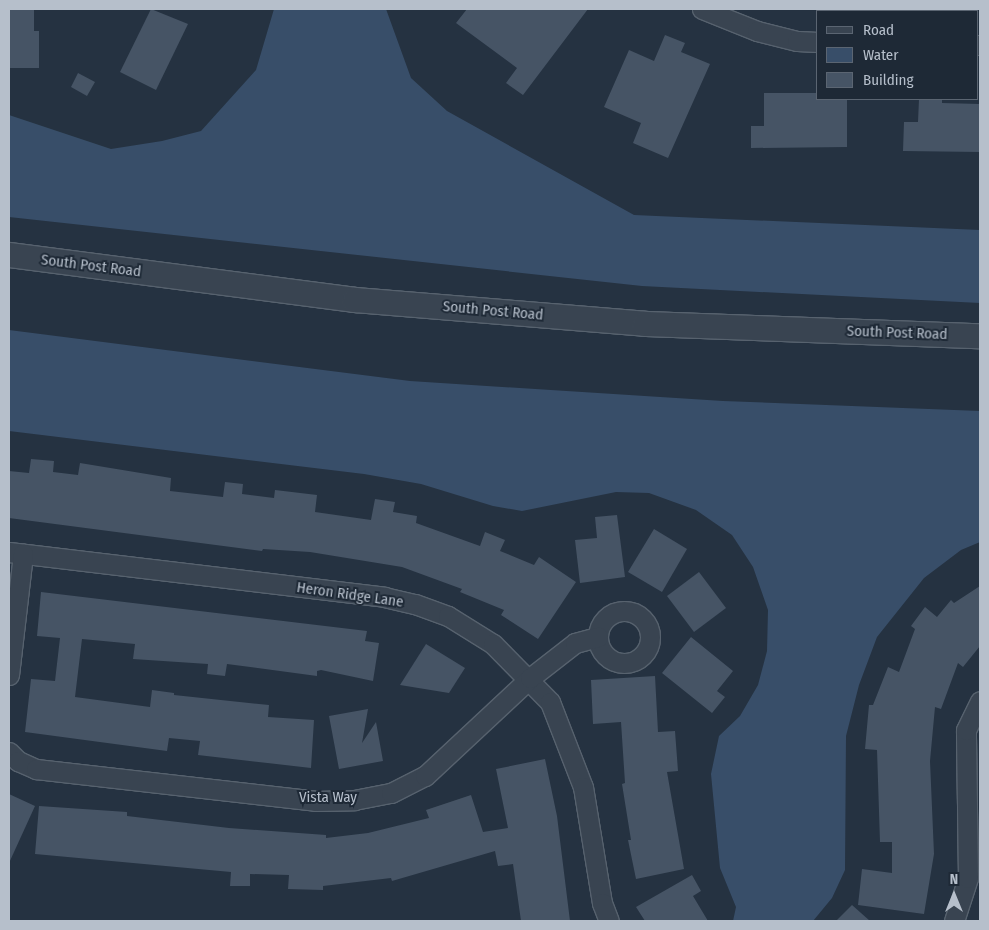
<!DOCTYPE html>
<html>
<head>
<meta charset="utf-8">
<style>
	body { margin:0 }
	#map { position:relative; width:989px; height:930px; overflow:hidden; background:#253241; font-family:"Fira Sans Condensed",sans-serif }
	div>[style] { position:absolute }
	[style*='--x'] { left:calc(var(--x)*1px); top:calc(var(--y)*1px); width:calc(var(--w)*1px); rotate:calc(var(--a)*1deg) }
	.water>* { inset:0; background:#384e69 }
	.building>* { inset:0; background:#465465 }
	.roads { filter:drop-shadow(1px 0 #57626e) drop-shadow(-1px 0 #57626e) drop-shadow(0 1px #57626e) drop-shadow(0 -1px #57626e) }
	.minor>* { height:19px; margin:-9.5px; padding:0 9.5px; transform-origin:9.5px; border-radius:9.5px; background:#394451 }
	.minor>.ring { margin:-9.5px; padding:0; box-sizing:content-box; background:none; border:19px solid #394451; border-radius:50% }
	.tertiary>* { height:24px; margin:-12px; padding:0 12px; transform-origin:12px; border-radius:12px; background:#394451 }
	span { translate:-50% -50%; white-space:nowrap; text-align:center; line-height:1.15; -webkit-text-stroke:4px #1e2936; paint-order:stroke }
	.street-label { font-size:15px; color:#b6bfcb }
	.frame { position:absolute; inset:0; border:10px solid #b6bfcb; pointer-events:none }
	.legend { position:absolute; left:816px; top:10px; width:162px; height:90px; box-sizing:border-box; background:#1e2936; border:1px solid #5b6572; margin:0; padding:6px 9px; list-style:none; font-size:15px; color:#b6bfcb }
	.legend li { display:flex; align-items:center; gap:10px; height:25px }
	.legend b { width:25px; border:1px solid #5b6572 }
	.north { position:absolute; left:929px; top:870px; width:50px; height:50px; -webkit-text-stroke:4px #1e2936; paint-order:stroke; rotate:0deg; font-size:14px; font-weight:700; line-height:20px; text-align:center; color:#b6bfcb }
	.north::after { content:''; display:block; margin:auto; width:18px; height:22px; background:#b6bfcb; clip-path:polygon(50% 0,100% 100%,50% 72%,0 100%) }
</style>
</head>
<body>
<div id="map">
	<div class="water">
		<i style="clip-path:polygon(274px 9px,386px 9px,411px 78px,447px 111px,634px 215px,980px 230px,980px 303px,642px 286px,9px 217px,9px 115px,111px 149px,162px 141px,201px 131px,256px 70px)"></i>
		<i style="clip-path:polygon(9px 330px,410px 381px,723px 401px,980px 411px,980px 542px,961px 550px,924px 578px,877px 637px,859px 685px,846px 736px,845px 870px,832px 898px,813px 921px,733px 921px,736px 907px,720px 868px,711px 774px,719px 736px,740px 716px,758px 685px,767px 651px,768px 610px,753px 567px,732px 535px,696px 510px,649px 493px,616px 492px,522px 511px,493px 506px,421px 484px,364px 474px,9px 431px)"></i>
	</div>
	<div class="building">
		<i style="clip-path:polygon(9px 9px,34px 9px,34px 31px,39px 31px,39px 68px,9px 68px)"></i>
		<i style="clip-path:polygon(151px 9px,188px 24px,156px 90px,120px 72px)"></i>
		<i style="clip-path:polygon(467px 9px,588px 9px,523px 95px,506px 83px,517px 68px,456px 23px)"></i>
		<i style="clip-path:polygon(665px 35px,685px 43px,681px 52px,710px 64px,668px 158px,633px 143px,641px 123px,604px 107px,629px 50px,654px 61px)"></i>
		<i style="clip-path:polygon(78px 73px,95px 82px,87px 96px,71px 87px)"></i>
		<i style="clip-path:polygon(764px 93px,818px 93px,818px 99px,847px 99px,847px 147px,751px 148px,751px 126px,764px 126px)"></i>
		<i style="clip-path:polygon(919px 99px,942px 99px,942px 103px,980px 104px,980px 152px,903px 151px,904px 122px,918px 122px)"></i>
		<i style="clip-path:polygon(31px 459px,54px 461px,53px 472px,78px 475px,80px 463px,171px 478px,170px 491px,223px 497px,225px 482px,243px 484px,242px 494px,274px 498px,275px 490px,317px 495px,315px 512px,371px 520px,375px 499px,395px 502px,393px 512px,417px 516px,416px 523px,480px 546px,485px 532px,505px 540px,500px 551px,534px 565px,539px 557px,576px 582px,538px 639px,501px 615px,504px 610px,460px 592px,462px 589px,402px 567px,310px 552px,263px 549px,262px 551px,9px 518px,9px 471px,29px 473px)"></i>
		<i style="clip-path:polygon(617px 515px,625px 577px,580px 583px,575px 540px,597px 538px,595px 517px)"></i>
		<i style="clip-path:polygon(654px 529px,687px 549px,662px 592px,628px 572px)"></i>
		<i style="clip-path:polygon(699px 572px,726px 608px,694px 632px,667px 596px)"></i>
		<i style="clip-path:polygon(980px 586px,980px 646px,963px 667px,958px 663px,941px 709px,935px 707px,930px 761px,934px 854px,924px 914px,858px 905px,862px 869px,892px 873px,892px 842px,880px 842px,877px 750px,865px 749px,869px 705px,873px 705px,888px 667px,899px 672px,915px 629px,911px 626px,925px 607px,937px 617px,951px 600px,954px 603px)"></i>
		<i style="clip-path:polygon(41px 592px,367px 631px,365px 641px,379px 643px,373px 681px,321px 670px,317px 671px,317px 676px,227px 664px,225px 676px,207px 674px,208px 664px,133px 659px,135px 644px,82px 639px,75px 697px,150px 707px,152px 690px,174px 693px,174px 695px,269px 705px,268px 717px,314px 720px,311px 768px,198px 755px,200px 741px,169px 738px,167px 751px,25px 732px,31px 679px,55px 681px,60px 638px,37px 636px)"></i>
		<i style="clip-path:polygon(691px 637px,733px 671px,717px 691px,725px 697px,712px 713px,662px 673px)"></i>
		<i style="clip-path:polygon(426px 644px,465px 668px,449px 693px,400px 685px)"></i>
		<i style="clip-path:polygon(655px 676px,658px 732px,675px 731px,678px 771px,667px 772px,684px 869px,636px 879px,628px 840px,631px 840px,622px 784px,625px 783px,621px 722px,593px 724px,591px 680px)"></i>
		<i style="clip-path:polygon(368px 709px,362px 743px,376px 722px,383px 761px,339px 769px,329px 716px)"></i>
		<i style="clip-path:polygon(545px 759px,557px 816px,570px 921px,521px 921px,513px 864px,498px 866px,495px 851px,392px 881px,391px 878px,323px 886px,323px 890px,288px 889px,289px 875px,250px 874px,250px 886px,230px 886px,231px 872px,35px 854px,39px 806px,127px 812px,127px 816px,229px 828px,326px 835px,326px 838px,368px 833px,429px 818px,426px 810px,471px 795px,483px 832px,508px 828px,496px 769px)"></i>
		<i style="clip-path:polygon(9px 794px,35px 806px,9px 863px)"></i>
		<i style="clip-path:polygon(692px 875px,701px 891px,693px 896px,708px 921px,645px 921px,636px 907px)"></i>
		<i style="clip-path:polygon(852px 905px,870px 921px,836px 921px)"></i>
	</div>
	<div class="roads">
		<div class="minor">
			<i style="--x:702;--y:9;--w:59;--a:21.8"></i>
			<i style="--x:757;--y:31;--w:41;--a:14"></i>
			<i style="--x:797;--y:41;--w:21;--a:3"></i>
			<i style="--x:978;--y:45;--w:2;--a:0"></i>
			<i style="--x:9;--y:552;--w:378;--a:6.8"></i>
			<i style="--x:384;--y:597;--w:32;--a:13"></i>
			<i style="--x:415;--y:604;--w:35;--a:20"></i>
			<i style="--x:448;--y:616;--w:53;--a:31.9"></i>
			<i style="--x:493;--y:644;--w:81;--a:45.5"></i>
			<i style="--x:550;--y:702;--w:91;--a:68.8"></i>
			<i style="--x:583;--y:787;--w:118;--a:80.7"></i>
			<i style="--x:602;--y:903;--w:19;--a:69"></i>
			<i class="ring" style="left:598px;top:611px;width:33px;height:33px"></i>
			<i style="--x:9;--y:675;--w:122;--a:-83.4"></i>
			<i style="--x:9;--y:752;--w:13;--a:45"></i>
			<i style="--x:18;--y:761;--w:20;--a:24"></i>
			<i style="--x:36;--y:769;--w:281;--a:6.5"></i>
			<i style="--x:315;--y:801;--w:39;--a:-1"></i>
			<i style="--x:354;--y:800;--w:38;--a:-11"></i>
			<i style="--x:391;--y:793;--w:38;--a:-27"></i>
			<i style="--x:425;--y:776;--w:144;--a:-43"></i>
			<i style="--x:530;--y:678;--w:57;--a:-37.9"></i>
			<i style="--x:575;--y:643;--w:24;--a:-15"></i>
			<i style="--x:954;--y:921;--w:45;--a:-72"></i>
			<i style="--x:968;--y:878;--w:148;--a:-90.8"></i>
			<i style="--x:966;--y:730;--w:32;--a:-64"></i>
		</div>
		<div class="tertiary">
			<i style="--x:9;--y:255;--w:349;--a:7.4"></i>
			<i style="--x:355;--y:300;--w:291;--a:4.7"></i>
			<i style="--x:645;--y:324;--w:335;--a:2.1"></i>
		</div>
	</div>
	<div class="street-label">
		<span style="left:91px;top:266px;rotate:7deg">South Post Road</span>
		<span style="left:493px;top:311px;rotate:5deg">South Post Road</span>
		<span style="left:897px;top:333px;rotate:2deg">South Post Road</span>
		<span style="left:350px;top:595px;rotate:8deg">Heron Ridge Lane</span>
		<span style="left:328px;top:798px">Vista Way</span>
	</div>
	<div class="frame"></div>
	<ul class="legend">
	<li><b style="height:6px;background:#394451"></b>Road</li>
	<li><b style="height:14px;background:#384e69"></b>Water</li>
	<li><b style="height:14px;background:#465465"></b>Building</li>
	</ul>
	<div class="north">N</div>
</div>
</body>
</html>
